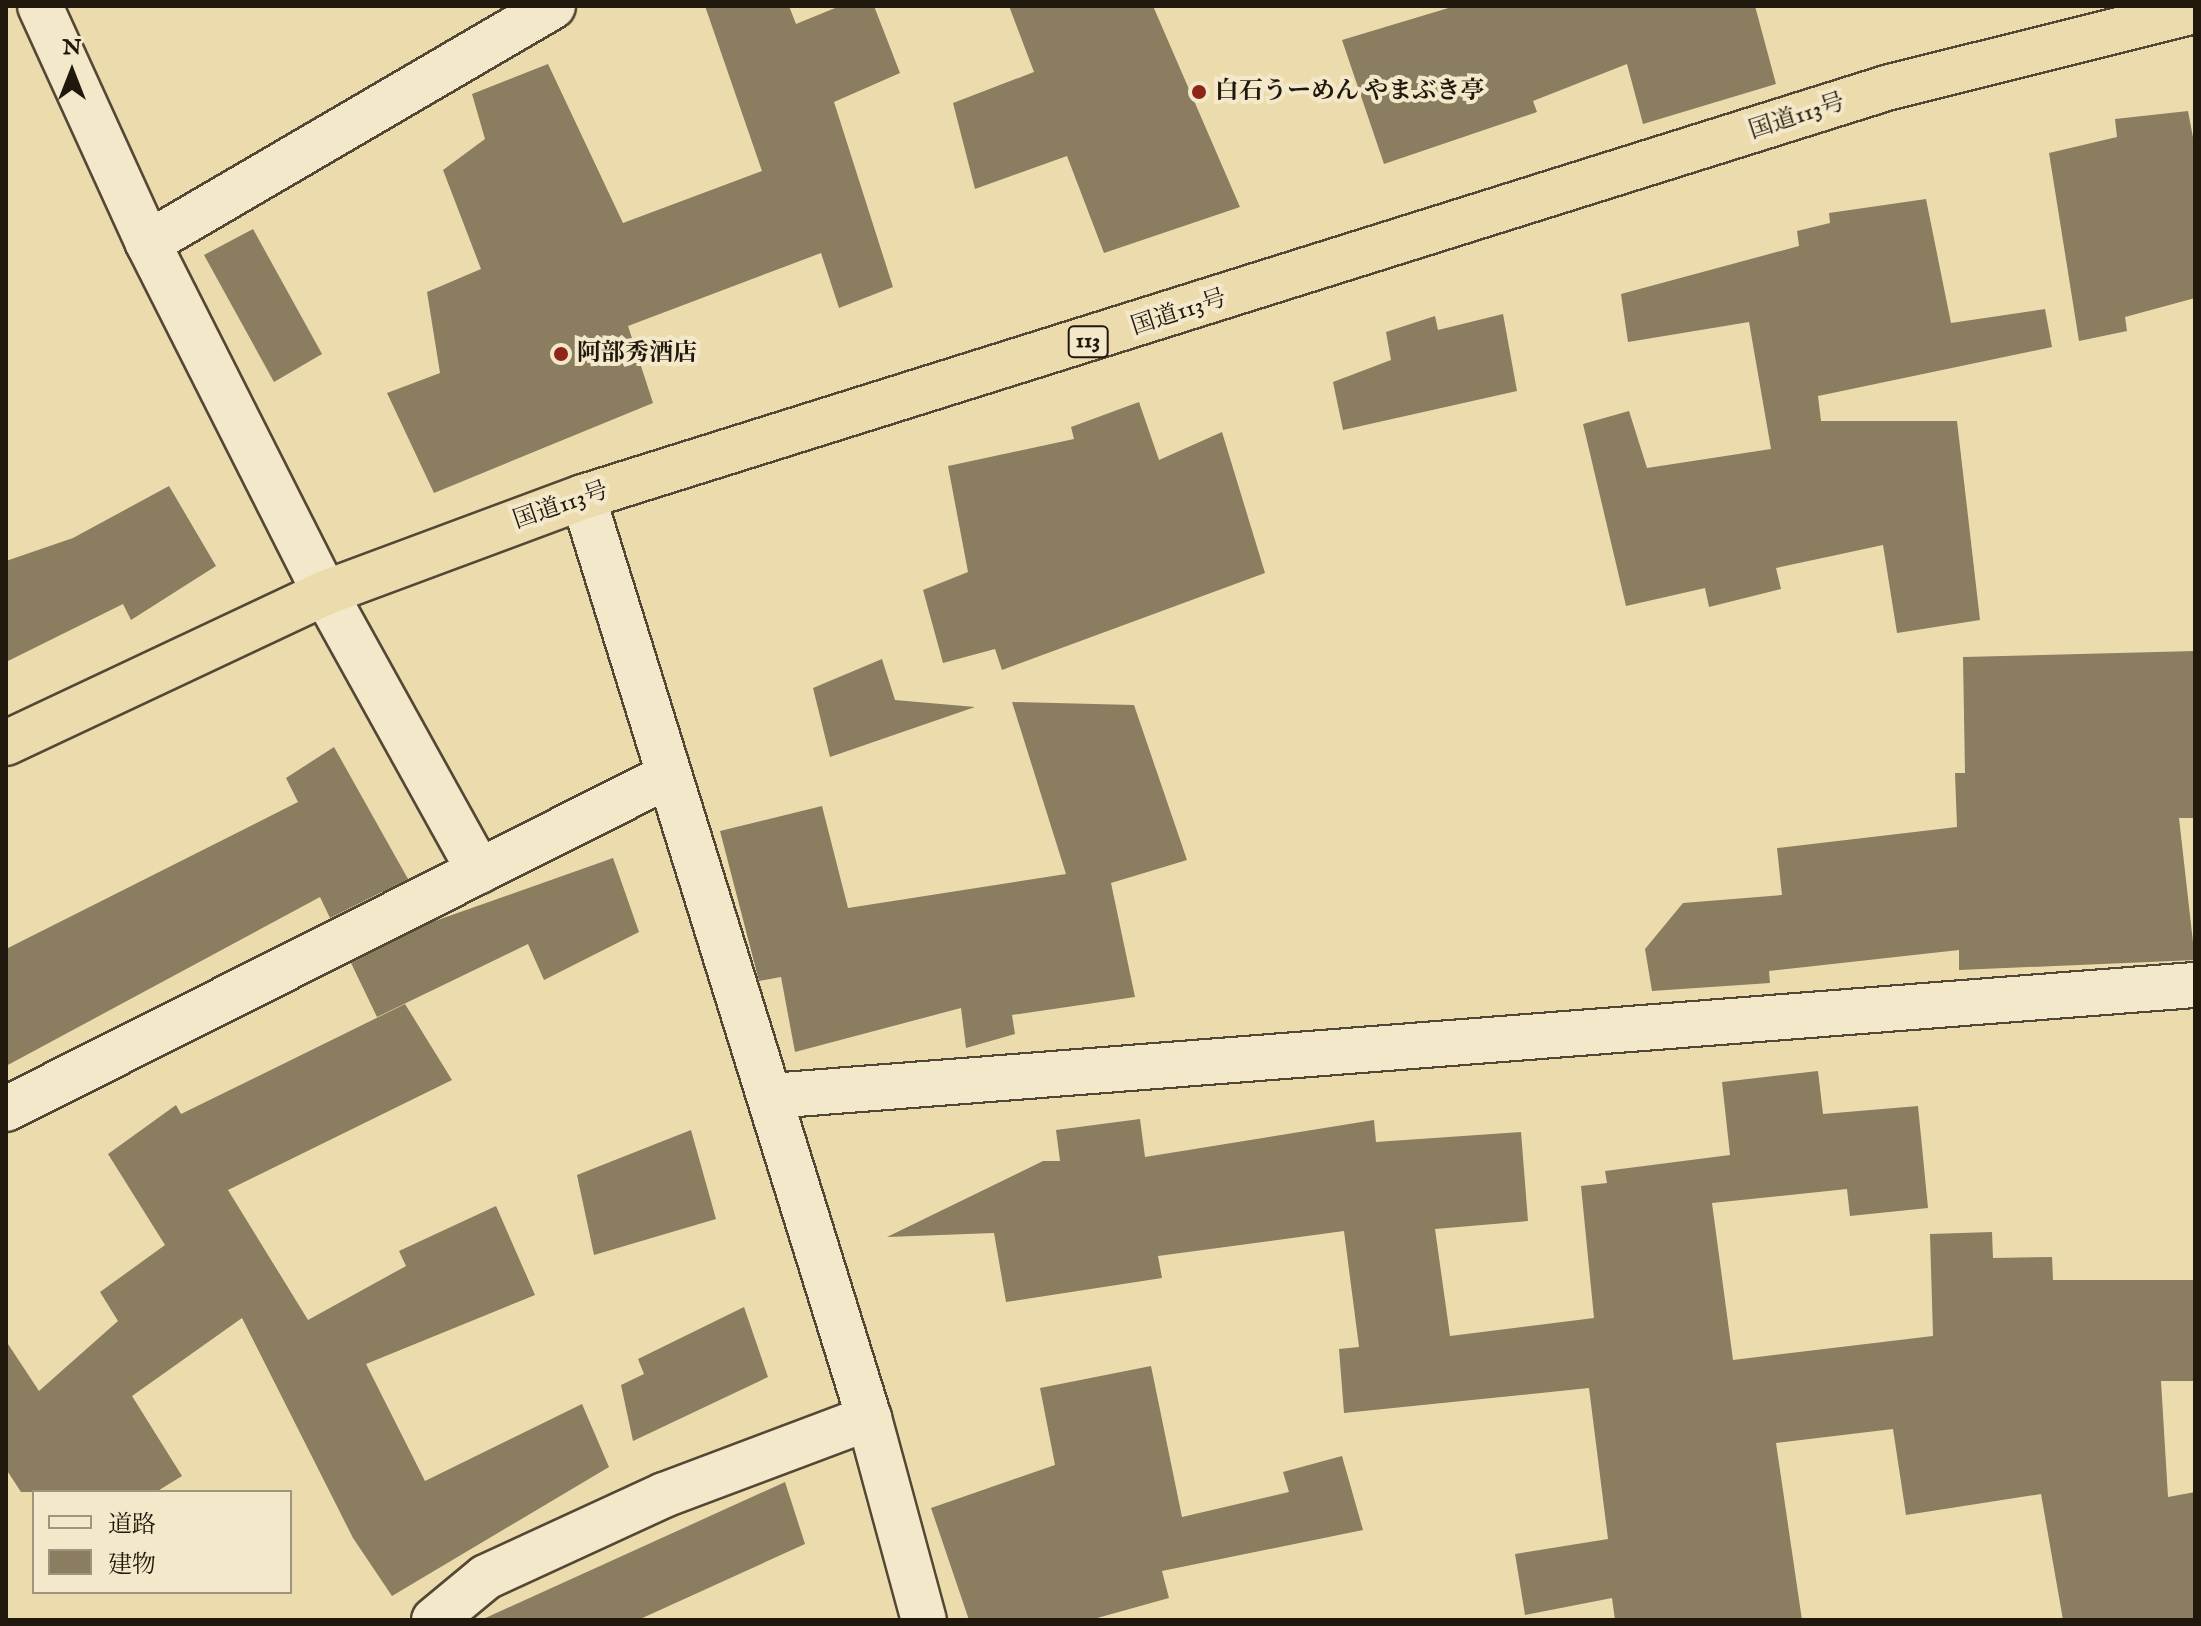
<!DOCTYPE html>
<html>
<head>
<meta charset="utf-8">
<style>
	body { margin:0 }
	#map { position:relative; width:2201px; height:1626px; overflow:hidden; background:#ecdcad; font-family:"IM FELL English","Noto Serif JP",serif }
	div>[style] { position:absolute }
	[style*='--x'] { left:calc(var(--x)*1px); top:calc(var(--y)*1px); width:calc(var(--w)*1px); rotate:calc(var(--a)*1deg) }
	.building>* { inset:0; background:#8a7d60 }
	.roads { filter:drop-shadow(2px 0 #534835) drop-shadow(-2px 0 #534835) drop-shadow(0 2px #534835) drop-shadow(0 -2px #534835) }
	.minor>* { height:44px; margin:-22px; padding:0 22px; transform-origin:22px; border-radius:22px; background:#f3e8ca }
	.trunk>* { height:44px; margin:-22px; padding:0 22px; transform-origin:22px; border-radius:22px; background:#ecdcad }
	.dots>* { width:22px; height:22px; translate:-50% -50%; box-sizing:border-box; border:4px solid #f3e8ca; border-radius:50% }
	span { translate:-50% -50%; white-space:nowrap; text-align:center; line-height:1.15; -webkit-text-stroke:8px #f3e8ca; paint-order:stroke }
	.shield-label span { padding:2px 6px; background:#f3e8ca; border:2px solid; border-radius:6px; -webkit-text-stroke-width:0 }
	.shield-label { font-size:22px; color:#20170d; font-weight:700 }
	.poi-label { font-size:24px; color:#20170d; font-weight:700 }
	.left { translate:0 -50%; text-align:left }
	.street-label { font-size:24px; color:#20170d }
	.frame { position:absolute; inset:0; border:8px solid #20170d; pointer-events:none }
	.legend { position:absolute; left:32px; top:1490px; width:260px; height:104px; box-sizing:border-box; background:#f3e8ca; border:2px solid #9f947e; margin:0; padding:10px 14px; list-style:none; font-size:24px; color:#20170d }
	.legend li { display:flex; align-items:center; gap:16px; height:40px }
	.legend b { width:40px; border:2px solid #9f947e }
	.north { position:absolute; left:32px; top:32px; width:80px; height:80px; -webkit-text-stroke:6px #f3e8ca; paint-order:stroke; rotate:0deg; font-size:22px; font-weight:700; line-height:32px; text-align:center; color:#20170d }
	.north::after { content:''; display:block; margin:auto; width:28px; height:36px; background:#20170d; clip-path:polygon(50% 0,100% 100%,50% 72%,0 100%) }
</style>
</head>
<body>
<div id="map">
	<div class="building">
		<i style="clip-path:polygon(705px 6px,789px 6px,796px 24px,840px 6px,874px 6px,900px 73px,834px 102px,893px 287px,839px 308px,821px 253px,628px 326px,653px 403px,434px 493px,387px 393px,440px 373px,427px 292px,481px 269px,443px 170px,485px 139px,472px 94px,548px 64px,623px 223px,762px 171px)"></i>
		<i style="clip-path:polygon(1009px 6px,1153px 6px,1240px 207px,1104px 253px,1067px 156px,975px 189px,953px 103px,1034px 72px)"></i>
		<i style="clip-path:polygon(1455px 6px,1755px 6px,1776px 84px,1643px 124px,1627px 64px,1533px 101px,1537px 112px,1384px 164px,1342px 40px)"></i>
		<i style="clip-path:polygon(2188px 111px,2195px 148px,2195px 298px,2125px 317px,2127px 331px,2079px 341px,2049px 153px,2117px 137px,2115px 119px)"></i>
		<i style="clip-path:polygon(1926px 199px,1951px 323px,2045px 309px,2052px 347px,1818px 396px,1821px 421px,1957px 421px,1980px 620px,1897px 633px,1883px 545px,1776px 568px,1781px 589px,1709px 607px,1705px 588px,1626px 606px,1583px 424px,1629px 411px,1647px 468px,1771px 449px,1749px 322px,1628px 342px,1621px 294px,1799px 246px,1797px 231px,1830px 223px,1829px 213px)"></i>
		<i style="clip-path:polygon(253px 229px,322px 354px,274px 382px,204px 255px)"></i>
		<i style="clip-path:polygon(1503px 314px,1517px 391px,1343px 430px,1333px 382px,1391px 360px,1386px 332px,1435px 316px,1438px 330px)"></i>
		<i style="clip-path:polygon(1139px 402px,1159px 460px,1222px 432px,1265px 573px,1002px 670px,995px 649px,943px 663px,923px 590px,968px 572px,948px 466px,1074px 439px,1071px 427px)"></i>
		<i style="clip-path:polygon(169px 486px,216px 566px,131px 620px,123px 604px,6px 662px,6px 561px,73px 538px)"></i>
		<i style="clip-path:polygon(2195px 651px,2195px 818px,2179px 818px,2195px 960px,1959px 970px,1959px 950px,1769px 971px,1770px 983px,1652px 991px,1645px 949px,1683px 903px,1782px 895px,1777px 848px,1957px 827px,1955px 773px,1965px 773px,1963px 657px)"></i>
		<i style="clip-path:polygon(882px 659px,895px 700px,975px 707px,830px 757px,813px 688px)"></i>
		<i style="clip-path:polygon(1012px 702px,1134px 705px,1187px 860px,1111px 883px,1135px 997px,1012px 1015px,1015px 1034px,966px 1048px,961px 1008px,795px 1052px,781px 977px,759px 981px,720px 831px,822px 806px,848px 908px,1066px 874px)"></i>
		<i style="clip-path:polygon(334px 747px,408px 879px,330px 918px,320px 897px,6px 1066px,6px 949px,298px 802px,286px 778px)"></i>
		<i style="clip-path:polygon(613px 858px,639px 932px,544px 980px,528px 944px,377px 1017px,351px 963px,432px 922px)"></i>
		<i style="clip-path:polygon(405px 1004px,452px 1080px,228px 1190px,308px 1320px,406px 1266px,399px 1251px,496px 1206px,535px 1295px,366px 1364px,425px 1481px,582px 1404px,609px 1467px,392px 1596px,353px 1538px,242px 1318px,132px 1396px,182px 1476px,156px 1492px,21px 1492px,6px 1469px,6px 1341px,39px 1391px,118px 1321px,100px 1292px,165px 1245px,108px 1154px,176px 1105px,181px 1114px)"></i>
		<i style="clip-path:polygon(1818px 1071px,1823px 1114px,1918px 1106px,1928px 1208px,1850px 1216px,1847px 1189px,1712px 1203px,1733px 1360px,1933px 1336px,1930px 1234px,1992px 1232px,1993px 1258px,2052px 1257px,2053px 1280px,2195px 1280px,2195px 1381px,2161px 1381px,2168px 1497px,2195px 1492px,2195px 1620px,2063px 1620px,2041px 1494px,1906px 1515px,1893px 1429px,1776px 1443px,1802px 1620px,1615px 1620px,1612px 1598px,1525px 1615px,1515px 1554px,1608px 1539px,1589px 1388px,1344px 1413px,1339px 1349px,1359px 1347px,1344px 1231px,1158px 1256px,1162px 1278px,1006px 1302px,994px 1233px,887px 1237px,1043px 1161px,1060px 1161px,1056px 1130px,1140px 1119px,1145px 1157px,1374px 1120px,1376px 1142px,1521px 1132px,1528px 1221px,1435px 1229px,1450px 1336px,1594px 1318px,1581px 1186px,1607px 1183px,1605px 1171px,1730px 1155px,1722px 1082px)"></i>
		<i style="clip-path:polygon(691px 1130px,716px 1219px,594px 1255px,577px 1175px)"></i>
		<i style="clip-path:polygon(744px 1307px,768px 1377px,633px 1441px,621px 1385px,644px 1374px,638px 1359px)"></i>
		<i style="clip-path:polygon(1151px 1366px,1182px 1517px,1289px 1492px,1283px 1472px,1342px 1456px,1363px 1530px,1162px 1571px,1169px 1598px,1090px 1620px,969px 1620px,931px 1508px,1055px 1465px,1040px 1388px)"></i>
		<i style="clip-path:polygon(785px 1482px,805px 1544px,638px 1620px,481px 1620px)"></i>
	</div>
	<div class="roads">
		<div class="minor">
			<i style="--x:40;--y:6;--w:260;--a:65.5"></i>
			<i style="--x:148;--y:243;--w:392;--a:63.2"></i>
			<i style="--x:325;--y:593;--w:318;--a:61"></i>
			<i style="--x:148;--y:243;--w:469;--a:-30.3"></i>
			<i style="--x:583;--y:497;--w:964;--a:72.75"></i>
			<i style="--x:869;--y:1418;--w:209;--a:74.8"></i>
			<i style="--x:771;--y:1096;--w:1428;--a:-4.46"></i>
			<i style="--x:6;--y:1109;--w:741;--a:-26.7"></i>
			<i style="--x:434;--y:1620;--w:67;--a:-39.6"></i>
			<i style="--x:486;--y:1577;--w:196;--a:-24.7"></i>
			<i style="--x:664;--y:1495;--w:219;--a:-20.6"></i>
		</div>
		<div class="trunk">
			<i style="--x:6;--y:743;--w:353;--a:-25.2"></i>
			<i style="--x:325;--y:593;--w:275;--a:-20.4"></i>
			<i style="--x:583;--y:497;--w:1370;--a:-17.42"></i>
			<i style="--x:1890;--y:87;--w:314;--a:-14"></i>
		</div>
	</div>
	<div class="dots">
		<i style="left:1199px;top:92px;background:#8f2418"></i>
		<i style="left:561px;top:354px;background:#8f2418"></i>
	</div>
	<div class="shield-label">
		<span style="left:1088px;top:342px">113</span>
	</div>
	<div class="poi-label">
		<span class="left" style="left:1215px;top:92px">白石うーめん やまぶき亭</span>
		<span class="left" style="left:577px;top:354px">阿部秀酒店</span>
	</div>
	<div class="street-label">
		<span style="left:1797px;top:117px;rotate:-18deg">国道113号</span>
		<span style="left:1179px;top:313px;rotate:-18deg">国道113号</span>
		<span style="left:561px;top:506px;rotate:-19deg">国道113号</span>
	</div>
	<div class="frame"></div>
	<ul class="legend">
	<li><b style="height:10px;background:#f3e8ca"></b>道路</li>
	<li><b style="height:22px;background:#8a7d60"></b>建物</li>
	</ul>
	<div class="north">N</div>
</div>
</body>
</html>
